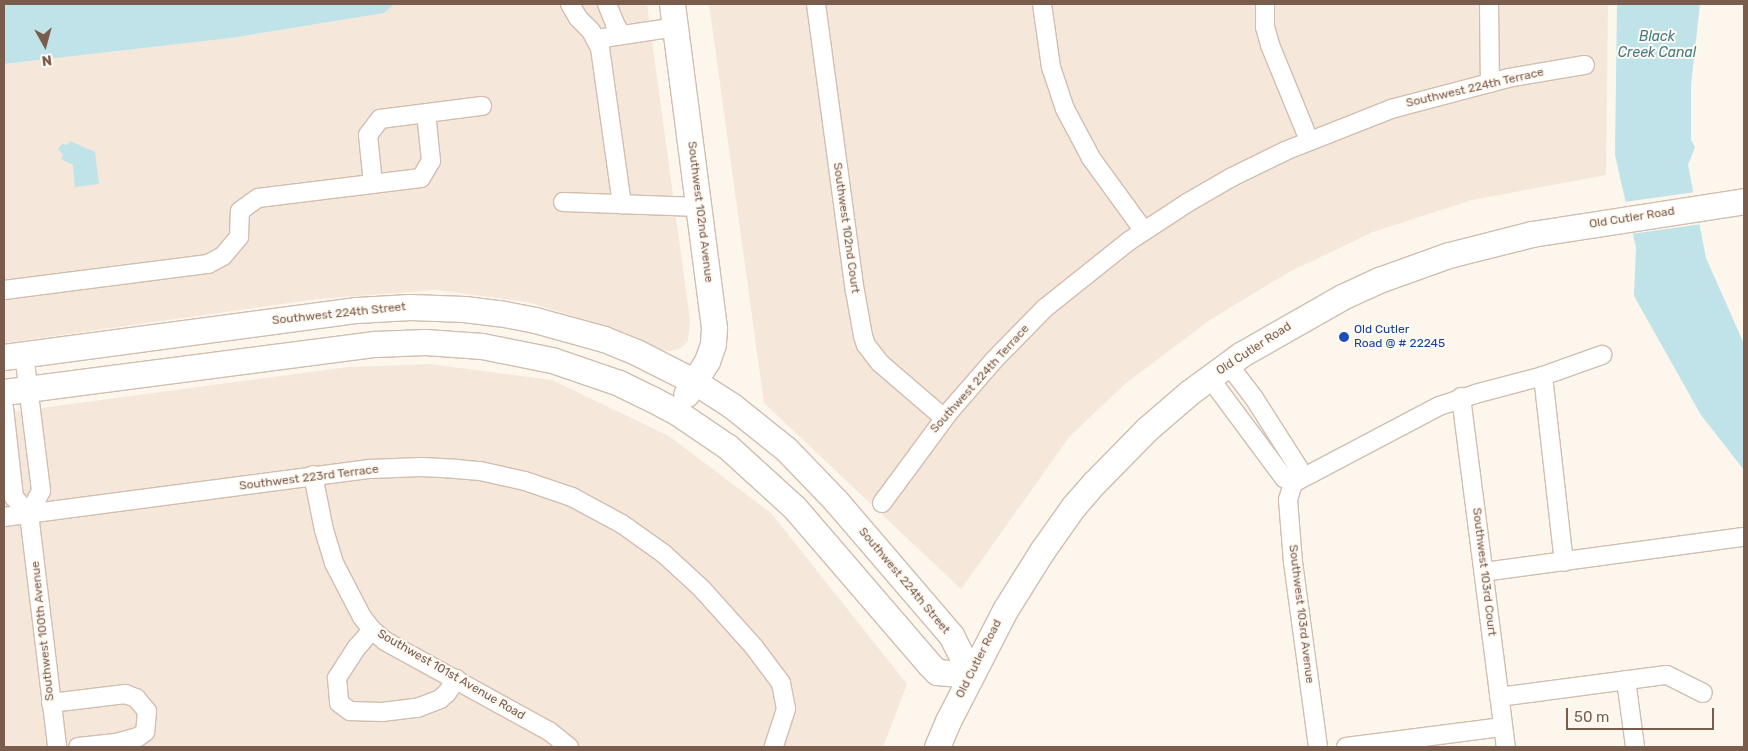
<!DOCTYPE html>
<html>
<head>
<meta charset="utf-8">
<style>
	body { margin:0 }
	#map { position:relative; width:1748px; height:751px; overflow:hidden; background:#fdf6ec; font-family:Rubik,sans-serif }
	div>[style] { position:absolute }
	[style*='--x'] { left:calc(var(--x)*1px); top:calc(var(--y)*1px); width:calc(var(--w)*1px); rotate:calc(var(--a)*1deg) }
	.residential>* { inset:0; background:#f5e8da }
	.water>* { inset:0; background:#bfe3e8 }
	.pier>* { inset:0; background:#fdf6ec }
	.roads { filter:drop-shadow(1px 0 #d1beb0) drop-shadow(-1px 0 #d1beb0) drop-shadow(0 1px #d1beb0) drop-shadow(0 -1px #d1beb0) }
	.street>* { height:18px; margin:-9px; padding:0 9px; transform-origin:9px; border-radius:9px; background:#fff }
	.secondary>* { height:25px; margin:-12.5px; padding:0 12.5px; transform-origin:12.5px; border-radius:12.5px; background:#fff }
	.dots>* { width:14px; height:14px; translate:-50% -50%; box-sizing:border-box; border:2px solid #fffaf3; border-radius:50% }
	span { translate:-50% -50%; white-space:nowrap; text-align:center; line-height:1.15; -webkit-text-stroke:4px #fffaf3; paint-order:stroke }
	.street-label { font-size:12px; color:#7a5c4d }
	.transit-label { font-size:12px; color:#164399 }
	.left { translate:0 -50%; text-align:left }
	.water-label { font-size:14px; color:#437c86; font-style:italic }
	.frame { position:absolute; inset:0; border:5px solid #7a5c4d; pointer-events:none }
	.north { position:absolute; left:20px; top:20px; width:50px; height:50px; -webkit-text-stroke:4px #fffaf3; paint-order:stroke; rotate:173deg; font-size:14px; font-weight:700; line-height:20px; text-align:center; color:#7a5c4d }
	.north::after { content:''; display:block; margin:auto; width:18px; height:22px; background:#7a5c4d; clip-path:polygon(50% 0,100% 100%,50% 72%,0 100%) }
	.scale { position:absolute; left:1566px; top:708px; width:148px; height:22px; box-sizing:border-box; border:2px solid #7a5c4d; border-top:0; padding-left:6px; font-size:15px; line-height:18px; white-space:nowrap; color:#7a5c4d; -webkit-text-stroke:4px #fffaf3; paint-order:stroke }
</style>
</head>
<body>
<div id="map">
	<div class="residential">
		<i style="clip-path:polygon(394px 4px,647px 4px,690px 320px,688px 341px,681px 348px,671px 351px,661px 350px,623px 332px,528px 302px,436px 290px,318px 299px,4px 343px,4px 64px,231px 38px,384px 13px)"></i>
		<i style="clip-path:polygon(709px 4px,1608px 4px,1606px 175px,1472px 200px,1373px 232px,1289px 272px,1210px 320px,1125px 384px,1070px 436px,961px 589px,764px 403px)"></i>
		<i style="clip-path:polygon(429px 364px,552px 380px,669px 436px,771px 513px,907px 684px,883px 747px,4px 747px,4px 413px,348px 367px)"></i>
	</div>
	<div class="water">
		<i style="clip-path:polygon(4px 4px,394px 4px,384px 13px,231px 38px,4px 64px)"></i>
		<i style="clip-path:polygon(1617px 4px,1700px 4px,1691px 85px,1691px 140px,1695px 147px,1688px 165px,1706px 258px,1744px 344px,1744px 470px,1701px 415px,1634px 296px,1636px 248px,1615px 155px)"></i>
		<i style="clip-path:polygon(70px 141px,95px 152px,99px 184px,75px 187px,73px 165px,61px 159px,63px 155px,58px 149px,62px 144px,68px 145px)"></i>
	</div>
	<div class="pier">
		<i style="clip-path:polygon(1696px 192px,1702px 224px,1631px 234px,1624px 202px)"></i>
	</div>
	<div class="roads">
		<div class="street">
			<i style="--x:570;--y:4;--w:16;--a:60"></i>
			<i style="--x:578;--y:18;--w:18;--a:45"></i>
			<i style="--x:591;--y:31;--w:19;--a:62"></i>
			<i style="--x:600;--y:48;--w:158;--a:82"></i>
			<i style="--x:607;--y:4;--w:22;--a:68"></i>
			<i style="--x:615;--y:24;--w:13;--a:58"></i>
			<i style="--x:816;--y:4;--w:290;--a:82.3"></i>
			<i style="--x:855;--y:291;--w:46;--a:79.9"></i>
			<i style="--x:863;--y:336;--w:9;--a:72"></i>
			<i style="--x:866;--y:345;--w:23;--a:52"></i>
			<i style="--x:880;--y:363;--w:84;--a:40.7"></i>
			<i style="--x:1042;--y:4;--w:64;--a:81.9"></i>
			<i style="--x:1051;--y:67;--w:44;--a:71.6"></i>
			<i style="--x:1065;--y:109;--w:55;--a:62"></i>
			<i style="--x:1091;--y:158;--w:90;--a:54"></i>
			<i style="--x:1265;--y:4;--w:23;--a:90"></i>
			<i style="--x:1265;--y:27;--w:19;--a:74"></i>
			<i style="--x:1270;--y:45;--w:103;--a:67.7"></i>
			<i style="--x:1489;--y:4;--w:79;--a:89.3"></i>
			<i style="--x:597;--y:39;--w:79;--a:-8.7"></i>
			<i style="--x:373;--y:184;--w:49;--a:-95.8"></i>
			<i style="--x:368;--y:135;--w:20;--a:-53"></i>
			<i style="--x:380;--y:119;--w:103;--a:-7.3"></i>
			<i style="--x:563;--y:202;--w:136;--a:2.1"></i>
			<i style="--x:4;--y:290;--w:206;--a:-7.3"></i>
			<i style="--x:208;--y:264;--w:17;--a:-28"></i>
			<i style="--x:223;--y:256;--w:25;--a:-50"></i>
			<i style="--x:239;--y:237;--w:26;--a:-88"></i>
			<i style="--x:240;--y:211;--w:22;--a:-36"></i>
			<i style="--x:258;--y:198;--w:164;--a:-7"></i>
			<i style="--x:421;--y:178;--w:20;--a:-60"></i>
			<i style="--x:431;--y:161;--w:48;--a:-95.9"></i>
			<i style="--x:24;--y:354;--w:138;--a:82.9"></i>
			<i style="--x:41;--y:491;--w:26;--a:118"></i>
			<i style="--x:1228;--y:364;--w:43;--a:52.6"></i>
			<i style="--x:1254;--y:398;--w:82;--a:57.5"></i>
			<i style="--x:1298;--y:467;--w:34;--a:107"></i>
			<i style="--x:1288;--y:500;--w:62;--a:85.4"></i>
			<i style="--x:1293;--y:562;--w:187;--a:82.3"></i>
			<i style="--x:1543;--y:376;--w:187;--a:83.6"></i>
			<i style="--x:1209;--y:377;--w:126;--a:53.4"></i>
			<i style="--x:1284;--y:478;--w:12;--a:20"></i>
			<i style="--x:1461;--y:397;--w:353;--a:82.7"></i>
			<i style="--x:4;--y:408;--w:90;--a:83.6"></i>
			<i style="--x:14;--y:497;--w:23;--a:49"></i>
			<i style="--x:29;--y:514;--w:235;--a:83.1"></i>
			<i style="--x:313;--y:475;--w:56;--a:78.7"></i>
			<i style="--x:324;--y:530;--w:34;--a:73"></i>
			<i style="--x:334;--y:563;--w:61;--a:62.6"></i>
			<i style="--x:362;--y:617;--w:16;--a:52"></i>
			<i style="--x:372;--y:630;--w:17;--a:40"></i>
			<i style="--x:385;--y:641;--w:187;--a:28.8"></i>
			<i style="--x:549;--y:731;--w:26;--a:39"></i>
			<i style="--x:1295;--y:482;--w:163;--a:-27.8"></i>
			<i style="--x:1439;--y:406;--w:38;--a:-18"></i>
			<i style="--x:1475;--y:394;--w:70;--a:-14.8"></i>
			<i style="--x:1543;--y:376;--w:63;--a:-19.6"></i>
			<i style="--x:882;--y:503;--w:113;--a:-53.6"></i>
			<i style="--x:949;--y:412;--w:69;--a:-49.1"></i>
			<i style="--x:994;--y:360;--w:73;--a:-45.6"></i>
			<i style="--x:1045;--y:308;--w:107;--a:-38.6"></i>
			<i style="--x:1129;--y:241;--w:69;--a:-33.2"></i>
			<i style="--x:1187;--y:203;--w:52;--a:-30"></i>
			<i style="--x:1232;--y:177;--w:59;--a:-26.1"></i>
			<i style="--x:1285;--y:151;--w:114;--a:-21.6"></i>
			<i style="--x:1391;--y:109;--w:121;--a:-14.8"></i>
			<i style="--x:1508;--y:78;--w:78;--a:-9.6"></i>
			<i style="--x:4;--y:517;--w:369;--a:-7.5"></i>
			<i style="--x:370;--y:469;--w:51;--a:-2.2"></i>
			<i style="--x:421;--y:467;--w:35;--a:3"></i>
			<i style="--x:456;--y:469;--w:24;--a:5"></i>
			<i style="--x:480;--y:471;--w:46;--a:12.5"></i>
			<i style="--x:525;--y:481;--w:50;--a:18.8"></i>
			<i style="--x:572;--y:497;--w:57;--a:28.4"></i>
			<i style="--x:622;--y:524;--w:52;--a:35.5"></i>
			<i style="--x:664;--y:554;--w:52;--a:42.6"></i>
			<i style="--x:702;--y:589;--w:78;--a:48.1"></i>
			<i style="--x:754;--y:647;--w:45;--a:53.1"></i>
			<i style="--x:781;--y:683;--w:26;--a:79"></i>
			<i style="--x:786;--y:709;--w:40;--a:108"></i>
			<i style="--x:1484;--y:572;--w:262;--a:-7.7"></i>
			<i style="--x:372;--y:630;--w:23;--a:131"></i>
			<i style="--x:357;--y:647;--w:37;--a:123"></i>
			<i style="--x:337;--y:678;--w:25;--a:85"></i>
			<i style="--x:339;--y:703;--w:14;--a:36"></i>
			<i style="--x:350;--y:711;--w:32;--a:2"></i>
			<i style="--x:382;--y:712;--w:35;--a:-7"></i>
			<i style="--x:417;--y:708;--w:25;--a:-21"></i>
			<i style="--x:440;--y:699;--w:9;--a:-41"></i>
			<i style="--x:447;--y:693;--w:17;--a:-57"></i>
			<i style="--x:1626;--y:680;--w:68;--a:82.3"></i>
			<i style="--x:1499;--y:697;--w:169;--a:-7.5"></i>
			<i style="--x:1667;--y:675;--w:40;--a:26.6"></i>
			<i style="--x:51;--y:703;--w:75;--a:-6.9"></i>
			<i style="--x:125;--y:694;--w:12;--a:20"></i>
			<i style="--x:136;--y:698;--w:17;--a:50"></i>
			<i style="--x:147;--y:711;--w:21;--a:95"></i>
			<i style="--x:145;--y:732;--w:9;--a:144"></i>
			<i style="--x:138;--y:737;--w:23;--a:165"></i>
			<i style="--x:116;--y:743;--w:38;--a:174"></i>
			<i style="--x:1346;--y:747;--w:158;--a:-7.3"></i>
		</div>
		<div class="secondary">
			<i style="--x:672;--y:4;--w:327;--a:82.6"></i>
			<i style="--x:714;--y:328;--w:16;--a:94"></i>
			<i style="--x:713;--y:344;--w:18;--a:109"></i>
			<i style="--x:707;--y:361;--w:39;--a:122"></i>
			<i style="--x:4;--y:357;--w:356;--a:-7.6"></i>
			<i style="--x:357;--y:310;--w:53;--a:-3.2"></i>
			<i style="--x:410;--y:307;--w:54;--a:2.1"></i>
			<i style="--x:464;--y:309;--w:35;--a:7"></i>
			<i style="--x:499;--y:313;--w:37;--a:11"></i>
			<i style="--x:535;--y:320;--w:72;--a:15.4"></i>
			<i style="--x:604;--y:339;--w:35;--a:22"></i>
			<i style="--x:636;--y:352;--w:66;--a:27"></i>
			<i style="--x:695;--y:382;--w:43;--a:32.6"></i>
			<i style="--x:731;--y:405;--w:70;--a:38.7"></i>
			<i style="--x:786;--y:449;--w:72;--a:46.1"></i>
			<i style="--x:836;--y:501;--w:177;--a:49.4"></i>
			<i style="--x:951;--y:635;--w:45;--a:63.4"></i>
			<i style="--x:4;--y:392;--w:374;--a:-7.4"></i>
			<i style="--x:375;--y:344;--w:50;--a:-2.3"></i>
			<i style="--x:425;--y:342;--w:57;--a:4"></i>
			<i style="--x:482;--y:346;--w:71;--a:11.3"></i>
			<i style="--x:552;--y:360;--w:71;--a:18.9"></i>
			<i style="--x:619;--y:383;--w:37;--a:26"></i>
			<i style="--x:652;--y:399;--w:26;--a:28"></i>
			<i style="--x:675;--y:411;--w:64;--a:34.2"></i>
			<i style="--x:728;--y:447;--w:89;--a:42.3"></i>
			<i style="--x:794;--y:507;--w:208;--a:49.3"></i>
			<i style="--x:930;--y:665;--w:10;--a:45"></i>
			<i style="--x:937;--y:672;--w:34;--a:5"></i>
			<i style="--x:937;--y:747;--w:28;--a:-67"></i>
			<i style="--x:948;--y:721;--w:125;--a:-62.8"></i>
			<i style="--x:1005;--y:610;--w:70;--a:-57.9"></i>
			<i style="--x:1042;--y:551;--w:54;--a:-54.8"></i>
			<i style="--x:1073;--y:507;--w:32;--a:-49"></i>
			<i style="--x:1094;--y:483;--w:76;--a:-45.5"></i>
			<i style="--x:1147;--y:429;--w:57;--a:-40.7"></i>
			<i style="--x:1190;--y:392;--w:64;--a:-36.2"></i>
			<i style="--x:1242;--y:354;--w:115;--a:-29.7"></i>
			<i style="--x:1342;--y:297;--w:41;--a:-24.7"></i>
			<i style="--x:1379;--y:280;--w:74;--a:-19.7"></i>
			<i style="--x:1449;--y:255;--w:86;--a:-14.2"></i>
			<i style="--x:1532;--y:234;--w:215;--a:-8.8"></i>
		</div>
	</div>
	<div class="dots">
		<i style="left:1344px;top:337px;background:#1a4fb4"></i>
	</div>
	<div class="street-label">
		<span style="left:1475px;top:88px;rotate:-13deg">Southwest 224th Terrace</span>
		<span style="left:700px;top:212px;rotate:83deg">Southwest 102nd Avenue</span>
		<span style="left:1632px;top:218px;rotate:-9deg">Old Cutler Road</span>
		<span style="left:846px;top:228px;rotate:82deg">Southwest 102nd Court</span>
		<span style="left:339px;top:314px;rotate:-6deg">Southwest 224th Street</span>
		<span style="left:1254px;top:349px;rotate:-33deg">Old Cutler Road</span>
		<span style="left:980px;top:379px;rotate:-48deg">Southwest 224th Terrace</span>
		<span style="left:309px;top:478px;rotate:-7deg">Southwest 223rd Terrace</span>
		<span style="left:1484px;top:572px;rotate:83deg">Southwest 103rd Court</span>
		<span style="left:904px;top:581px;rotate:50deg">Southwest 224th Street</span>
		<span style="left:1301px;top:614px;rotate:83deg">Southwest 103rd Avenue</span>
		<span style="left:43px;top:631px;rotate:-96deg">Southwest 100th Avenue</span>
		<span style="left:979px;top:659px;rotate:-63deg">Old Cutler Road</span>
		<span style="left:451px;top:675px;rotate:30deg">Southwest 101st Avenue Road</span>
	</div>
	<div class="transit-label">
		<span class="left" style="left:1354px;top:337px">Old Cutler<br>Road @ # 22245</span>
	</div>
	<div class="water-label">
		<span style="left:1657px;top:45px">Black<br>Creek Canal</span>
	</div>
	<div class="frame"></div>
	<div class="north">N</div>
	<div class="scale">50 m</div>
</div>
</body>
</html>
